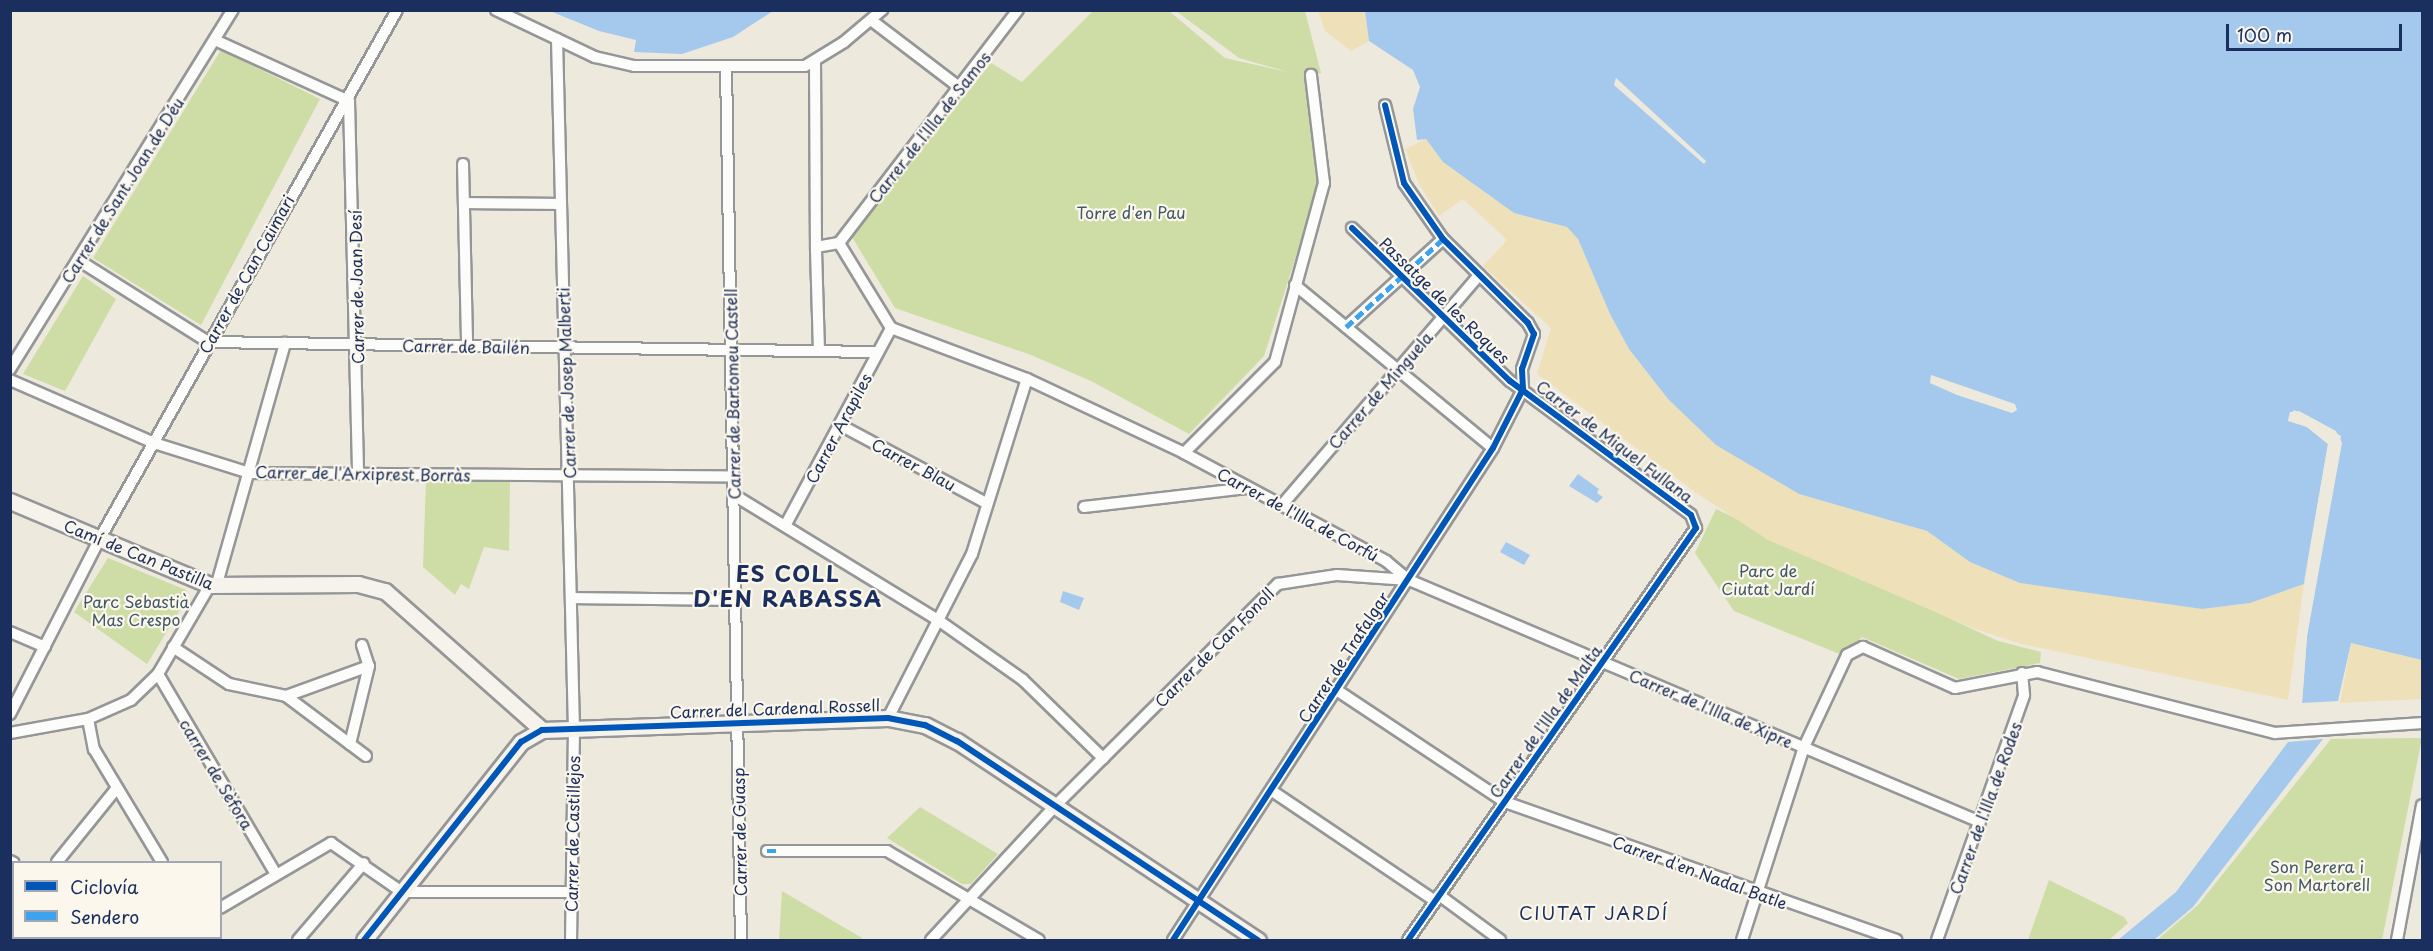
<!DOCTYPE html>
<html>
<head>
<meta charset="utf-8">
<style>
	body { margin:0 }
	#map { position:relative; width:2433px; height:951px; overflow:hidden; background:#eee9dd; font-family:"Playpen Sans",sans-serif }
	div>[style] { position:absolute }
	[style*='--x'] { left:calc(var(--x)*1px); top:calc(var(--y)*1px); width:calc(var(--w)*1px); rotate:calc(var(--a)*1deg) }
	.green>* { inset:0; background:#cedca6 }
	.sand>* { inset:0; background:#eee1ba }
	.water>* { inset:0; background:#a5c9ed }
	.pier>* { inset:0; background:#eee9dd }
	.roads { filter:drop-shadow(2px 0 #959698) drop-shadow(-2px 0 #959698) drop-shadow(0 2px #959698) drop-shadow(0 -2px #959698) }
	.street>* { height:10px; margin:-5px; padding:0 5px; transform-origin:5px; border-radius:5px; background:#fcfcfa }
	.secondary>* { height:15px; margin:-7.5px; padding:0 7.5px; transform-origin:7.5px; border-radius:7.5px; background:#f6f2ec }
	.quiet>* { height:4.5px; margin-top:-2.25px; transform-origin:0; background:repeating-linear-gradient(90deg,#3da3ed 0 9px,transparent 0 13.5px) }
	.cycleway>* { height:6px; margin:-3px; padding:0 3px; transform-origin:3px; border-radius:3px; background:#0057b8 }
	span { translate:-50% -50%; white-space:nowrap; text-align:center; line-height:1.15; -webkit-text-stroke:4.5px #fbf7ec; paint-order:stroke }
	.street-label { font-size:16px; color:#1b2f5e }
	.park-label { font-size:16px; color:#415865 }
	.neighbourhood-label { font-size:18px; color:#1b2f5e; letter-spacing:1.5px }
	.district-label { font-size:22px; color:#1b2f5e; font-weight:700; letter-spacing:1.5px }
	.frame { position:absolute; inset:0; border:12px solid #1b2f5e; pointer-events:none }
	.legend { position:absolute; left:12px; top:861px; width:210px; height:78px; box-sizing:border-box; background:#fbf7ec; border:2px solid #a1a7b3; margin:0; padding:8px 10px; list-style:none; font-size:18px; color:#1b2f5e }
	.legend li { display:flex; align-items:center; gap:12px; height:30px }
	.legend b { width:30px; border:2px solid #a1a7b3 }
	.scale { position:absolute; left:2226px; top:24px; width:176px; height:27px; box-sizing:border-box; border:3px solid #1b2f5e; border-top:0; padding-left:8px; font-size:18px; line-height:21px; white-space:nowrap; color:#1b2f5e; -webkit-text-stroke:4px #fbf7ec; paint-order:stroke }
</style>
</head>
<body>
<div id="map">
	<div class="green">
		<i style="clip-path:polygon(1093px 11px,1169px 11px,1225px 58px,1288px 72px,1239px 58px,1176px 11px,1305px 11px,1321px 73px,1304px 77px,1320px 182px,1264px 356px,1189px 434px,1091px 381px,1031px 355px,895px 308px,852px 237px,991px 63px,1022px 82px)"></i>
		<i style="clip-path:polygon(221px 50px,320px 99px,201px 325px,93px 258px)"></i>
		<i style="clip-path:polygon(83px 276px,116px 299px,65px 391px,23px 374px)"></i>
		<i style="clip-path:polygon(426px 480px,510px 482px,509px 551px,484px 547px,469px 589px,461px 584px,455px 595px,423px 567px)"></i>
		<i style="clip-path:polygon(1716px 509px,1998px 641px,2041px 652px,2040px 663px,1959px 679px,1862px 637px,1842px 655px,1734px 611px,1695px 553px)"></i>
		<i style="clip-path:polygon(108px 558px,186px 590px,188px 597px,147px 664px,74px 612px)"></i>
		<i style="clip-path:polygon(2422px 738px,2382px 940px,2157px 940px,2198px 905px,2331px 739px)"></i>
		<i style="clip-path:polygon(920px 807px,998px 854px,971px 884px,962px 884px,887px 838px)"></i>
		<i style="clip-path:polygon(2049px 880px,2124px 917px,2128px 923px,2109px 940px,2028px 940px)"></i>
		<i style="clip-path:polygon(782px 891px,862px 938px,861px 940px,779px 940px)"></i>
	</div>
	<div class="sand">
		<i style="clip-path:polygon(1318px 11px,1365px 11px,1369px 41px,1351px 51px,1325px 31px)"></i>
		<i style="clip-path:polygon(1426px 139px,1443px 162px,1514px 213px,1567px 227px,1578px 239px,1610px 314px,1629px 349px,1668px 399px,1799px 494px,1927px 531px,1970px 562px,2168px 604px,2202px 609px,2250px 603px,2304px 584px,2288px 700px,2021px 644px,1975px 629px,1768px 540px,1698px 494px,1537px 374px,1551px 328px,1483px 266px,1507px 240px,1463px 199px,1439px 216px,1419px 184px,1405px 149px)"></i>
		<i style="clip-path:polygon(2351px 643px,2422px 660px,2422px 699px,2340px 703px)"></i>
	</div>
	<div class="water">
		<i style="clip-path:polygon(550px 11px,773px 10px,773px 11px,733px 37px,682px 54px,634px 52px,636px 40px,599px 31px)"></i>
		<i style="clip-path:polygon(1365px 11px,2422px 11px,2422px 660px,2351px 643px,2338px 701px,2302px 703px,2307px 636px,2341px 436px,2294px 410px,2288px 421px,2307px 427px,2328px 444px,2304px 584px,2250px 603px,2202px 609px,2020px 583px,1970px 562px,1927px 531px,1799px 494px,1716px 445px,1668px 399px,1629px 349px,1610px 314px,1578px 239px,1567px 227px,1514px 213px,1443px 162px,1426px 139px,1417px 140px,1413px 109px,1420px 87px,1413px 70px,1369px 41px)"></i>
		<i style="clip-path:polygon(1578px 474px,1599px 489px,1597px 493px,1603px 497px,1597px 503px,1569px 486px)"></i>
		<i style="clip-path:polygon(1506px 542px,1530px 555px,1524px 565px,1500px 552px)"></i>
		<i style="clip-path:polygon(1063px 591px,1084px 598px,1079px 610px,1060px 602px)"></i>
		<i style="clip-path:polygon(2323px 739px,2193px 907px,2154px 940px,2118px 940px,2176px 892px,2288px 742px)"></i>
	</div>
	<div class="pier">
		<i style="clip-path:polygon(1616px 78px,1706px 161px,1704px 164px,1614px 85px)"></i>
		<i style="clip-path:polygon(1931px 375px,2015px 404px,2017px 410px,2012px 413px,1957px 395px,1930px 383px)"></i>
		<i style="clip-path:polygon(2299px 411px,2336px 431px,2342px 443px,2307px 636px,2302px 703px,2304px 636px,2339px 443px,2335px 433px,2292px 414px,2291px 419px,2309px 424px,2331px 444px,2303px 587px,2328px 444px,2307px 427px,2288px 420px,2290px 412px)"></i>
	</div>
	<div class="roads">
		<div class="street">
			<i style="--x:496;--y:10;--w:110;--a:25.4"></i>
			<i style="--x:595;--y:57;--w:40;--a:13"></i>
			<i style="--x:634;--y:66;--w:171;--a:0"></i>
			<i style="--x:805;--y:66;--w:46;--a:-31.6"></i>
			<i style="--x:844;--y:42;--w:50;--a:-40.1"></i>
			<i style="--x:871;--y:20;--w:111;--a:37.3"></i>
			<i style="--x:557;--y:39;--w:689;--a:88.59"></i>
			<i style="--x:574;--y:728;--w:212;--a:90.8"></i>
			<i style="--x:215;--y:40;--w:147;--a:24.5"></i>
			<i style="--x:815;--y:61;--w:186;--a:89.7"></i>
			<i style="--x:726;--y:66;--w:874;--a:89.02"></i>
			<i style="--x:349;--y:101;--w:372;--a:88.6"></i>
			<i style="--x:463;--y:164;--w:182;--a:88.7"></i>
			<i style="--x:464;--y:203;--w:96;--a:0.6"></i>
			<i style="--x:1352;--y:228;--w:220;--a:44.1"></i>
			<i style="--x:1510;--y:381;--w:225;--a:36.5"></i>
			<i style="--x:1691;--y:515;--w:14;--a:69"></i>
			<i style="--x:1696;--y:528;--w:503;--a:124.95"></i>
			<i style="--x:839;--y:243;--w:100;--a:58.5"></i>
			<i style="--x:891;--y:328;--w:145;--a:20.6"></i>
			<i style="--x:1027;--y:379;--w:174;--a:25.2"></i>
			<i style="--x:1184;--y:453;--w:129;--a:-45"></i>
			<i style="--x:1275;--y:362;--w:186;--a:-74.7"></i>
			<i style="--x:1324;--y:183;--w:109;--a:-96.9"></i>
			<i style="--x:839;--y:243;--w:294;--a:-52.5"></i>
			<i style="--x:78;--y:260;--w:154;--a:32.2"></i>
			<i style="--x:208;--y:342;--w:670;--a:0.86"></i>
			<i style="--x:1295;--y:285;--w:256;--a:39.5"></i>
			<i style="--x:1346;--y:327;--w:131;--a:-42.2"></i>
			<i style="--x:819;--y:351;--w:104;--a:-91.7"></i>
			<i style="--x:816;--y:247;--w:23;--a:-10"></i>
			<i style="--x:10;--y:369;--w:423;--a:-58.2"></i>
			<i style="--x:10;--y:380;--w:157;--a:23.6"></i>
			<i style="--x:154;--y:443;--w:101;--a:17.4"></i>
			<i style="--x:250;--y:473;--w:484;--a:0.4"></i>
			<i style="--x:842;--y:426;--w:163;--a:28.1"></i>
			<i style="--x:1184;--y:453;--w:229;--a:28.1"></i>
			<i style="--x:1386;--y:561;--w:30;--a:40"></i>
			<i style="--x:1409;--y:580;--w:620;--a:22.97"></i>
			<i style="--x:734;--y:495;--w:239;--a:31.5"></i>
			<i style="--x:938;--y:620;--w:104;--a:35.2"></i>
			<i style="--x:1023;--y:680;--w:112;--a:44.3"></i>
			<i style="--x:1282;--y:505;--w:303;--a:-49.4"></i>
			<i style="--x:1084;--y:507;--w:164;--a:-6.6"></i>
			<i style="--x:785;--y:526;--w:225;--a:-61.8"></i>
			<i style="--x:216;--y:587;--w:254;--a:-74.2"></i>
			<i style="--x:571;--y:598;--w:165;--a:0.7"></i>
			<i style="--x:10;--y:632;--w:38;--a:23"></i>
			<i style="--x:362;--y:645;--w:22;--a:72"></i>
			<i style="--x:173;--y:647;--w:67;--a:33.5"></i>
			<i style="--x:229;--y:684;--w:58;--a:11.9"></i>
			<i style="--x:286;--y:696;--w:80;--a:36.9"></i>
			<i style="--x:350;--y:744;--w:80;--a:-76.3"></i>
			<i style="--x:369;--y:666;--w:88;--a:160.1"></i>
			<i style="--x:158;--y:674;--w:232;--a:59.5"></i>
			<i style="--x:1338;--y:691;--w:201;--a:33.6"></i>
			<i style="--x:1505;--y:802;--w:415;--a:19.4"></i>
			<i style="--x:10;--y:714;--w:195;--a:-62.9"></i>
			<i style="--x:99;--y:540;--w:608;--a:-60.65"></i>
			<i style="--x:888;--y:718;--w:184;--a:-62.9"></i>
			<i style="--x:972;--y:554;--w:183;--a:-72.6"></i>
			<i style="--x:88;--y:719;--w:31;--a:79"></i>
			<i style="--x:94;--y:749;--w:132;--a:59"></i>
			<i style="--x:10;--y:733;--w:79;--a:-10.2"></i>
			<i style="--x:88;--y:719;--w:47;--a:-23.8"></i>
			<i style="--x:131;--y:700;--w:37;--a:-44"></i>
			<i style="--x:158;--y:674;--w:103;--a:-59.7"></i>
			<i style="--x:350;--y:744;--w:20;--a:37"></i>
			<i style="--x:1272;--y:791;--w:197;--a:34"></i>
			<i style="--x:767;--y:851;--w:120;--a:0"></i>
			<i style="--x:887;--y:851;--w:176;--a:30.4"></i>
			<i style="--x:10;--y:861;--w:4;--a:27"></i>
			<i style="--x:57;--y:862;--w:95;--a:-51"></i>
			<i style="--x:1439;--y:895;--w:76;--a:36.4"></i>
			<i style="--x:220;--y:908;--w:129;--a:-30.4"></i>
			<i style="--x:331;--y:843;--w:86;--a:34.6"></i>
			<i style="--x:402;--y:892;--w:169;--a:0"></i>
			<i style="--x:10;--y:923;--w:6;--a:-45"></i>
			<i style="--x:111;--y:938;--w:4;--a:34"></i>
			<i style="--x:206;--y:938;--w:3;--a:45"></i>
			<i style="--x:298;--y:940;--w:101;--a:-49.4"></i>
			<i style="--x:931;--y:940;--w:185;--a:-47.2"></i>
			<i style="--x:1057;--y:804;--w:312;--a:-44.9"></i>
			<i style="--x:1278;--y:584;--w:60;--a:-8.7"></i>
			<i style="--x:1337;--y:575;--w:72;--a:4"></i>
			<i style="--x:1173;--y:940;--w:587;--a:-56.96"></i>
			<i style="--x:1493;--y:448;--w:66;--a:-63"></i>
			<i style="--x:1523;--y:389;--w:20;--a:-93"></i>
			<i style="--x:1522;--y:369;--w:37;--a:-71"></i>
			<i style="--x:1534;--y:334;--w:13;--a:-119"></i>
			<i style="--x:1528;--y:323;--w:120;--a:-135.3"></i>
			<i style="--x:1443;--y:239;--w:68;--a:-124.9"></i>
			<i style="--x:1404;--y:183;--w:80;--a:-103.7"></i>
			<i style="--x:1742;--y:940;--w:203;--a:-72.2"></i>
			<i style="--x:1804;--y:747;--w:102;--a:-64.9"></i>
			<i style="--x:1847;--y:655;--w:18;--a:-27"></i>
			<i style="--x:1863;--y:647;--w:101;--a:24"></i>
			<i style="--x:1955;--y:688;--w:84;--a:-11"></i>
			<i style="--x:2037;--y:672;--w:246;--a:14.4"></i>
			<i style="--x:2275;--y:733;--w:147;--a:-3.9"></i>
			<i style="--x:1937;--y:940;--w:260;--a:-70.4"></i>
			<i style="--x:2024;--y:695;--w:22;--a:-95"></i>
			<i style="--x:2397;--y:940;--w:137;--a:-79.5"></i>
		</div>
		<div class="secondary">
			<i style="--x:10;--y:501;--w:217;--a:22.8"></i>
			<i style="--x:210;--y:585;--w:148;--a:-0.4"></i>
			<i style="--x:358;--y:584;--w:28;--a:15"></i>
			<i style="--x:385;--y:591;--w:210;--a:41.5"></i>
			<i style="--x:364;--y:940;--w:253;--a:-51.6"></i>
			<i style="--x:521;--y:742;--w:24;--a:-30"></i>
			<i style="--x:542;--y:730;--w:346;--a:-2"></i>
			<i style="--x:888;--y:718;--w:38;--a:11"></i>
			<i style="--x:925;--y:725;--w:36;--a:27"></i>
			<i style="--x:957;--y:741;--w:361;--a:33.5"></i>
		</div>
	</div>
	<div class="quiet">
		<i style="--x:1346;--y:327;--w:131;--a:-42.2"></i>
		<i style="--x:767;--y:851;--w:13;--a:0"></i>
	</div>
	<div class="cycleway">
		<i style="--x:1352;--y:228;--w:220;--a:44.1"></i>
		<i style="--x:1510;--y:381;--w:225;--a:36.5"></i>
		<i style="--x:1691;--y:515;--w:14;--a:69"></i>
		<i style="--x:1696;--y:528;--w:503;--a:124.95"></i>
		<i style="--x:364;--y:940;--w:253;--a:-51.6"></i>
		<i style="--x:521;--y:742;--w:24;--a:-30"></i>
		<i style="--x:542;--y:730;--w:346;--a:-2"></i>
		<i style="--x:888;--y:718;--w:38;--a:11"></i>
		<i style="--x:925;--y:725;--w:36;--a:27"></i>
		<i style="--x:957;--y:741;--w:361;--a:33.5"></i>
		<i style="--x:1173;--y:940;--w:587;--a:-56.96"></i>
		<i style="--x:1493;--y:448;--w:66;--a:-63"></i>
		<i style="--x:1523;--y:389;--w:20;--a:-93"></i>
		<i style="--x:1522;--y:369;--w:37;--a:-71"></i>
		<i style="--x:1534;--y:334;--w:13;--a:-119"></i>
		<i style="--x:1528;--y:323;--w:120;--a:-135.3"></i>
		<i style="--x:1443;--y:239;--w:68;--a:-124.9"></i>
		<i style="--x:1404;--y:183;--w:80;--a:-103.7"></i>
	</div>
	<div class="street-label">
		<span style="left:929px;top:127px;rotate:-52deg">Carrer de l'Illa de Samos</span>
		<span style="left:122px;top:190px;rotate:-58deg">Carrer de Sant Joan de Déu</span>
		<span style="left:246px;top:274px;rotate:-61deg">Carrer de Can Caimari</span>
		<span style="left:356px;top:287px;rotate:-91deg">Carrer de Joan Desí</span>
		<span style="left:1445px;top:300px;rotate:44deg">Passatge de les Roques</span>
		<span style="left:466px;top:346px;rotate:1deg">Carrer de Bailén</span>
		<span style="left:566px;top:383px;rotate:-92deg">Carrer de Josep Malberti</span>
		<span style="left:1380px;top:390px;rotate:-49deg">Carrer de Minguela</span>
		<span style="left:732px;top:394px;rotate:-91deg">Carrer de Bartomeu Castell</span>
		<span style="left:838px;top:428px;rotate:-62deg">Carrer Arapiles</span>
		<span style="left:1615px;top:441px;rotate:37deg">Carrer de Miquel Fullana</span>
		<span style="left:914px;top:464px;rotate:28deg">Carrer Blau</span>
		<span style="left:363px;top:473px;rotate:1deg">Carrer de l'Arxiprest Borràs</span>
		<span style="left:1298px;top:514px;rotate:28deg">Carrer de l'Illa de Corfú</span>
		<span style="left:139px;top:554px;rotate:22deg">Camí de Can Pastilla</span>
		<span style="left:1214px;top:647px;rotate:-45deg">Carrer de Can Fonoll</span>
		<span style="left:1343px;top:657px;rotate:-57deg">Carrer de Trafalgar</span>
		<span style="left:775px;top:708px;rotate:-2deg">Carrer del Cardenal Rossell</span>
		<span style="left:1711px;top:708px;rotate:23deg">Carrer de l'Illa de Xipre</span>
		<span style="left:1545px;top:721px;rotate:-55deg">Carrer de l'Illa de Malta</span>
		<span style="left:217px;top:774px;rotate:59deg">carrer de Sèfora</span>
		<span style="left:1985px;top:808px;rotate:-70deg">Carrer de l'Illa de Rodes</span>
		<span style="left:739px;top:832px;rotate:-91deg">Carrer de Guasp</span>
		<span style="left:572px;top:834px;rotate:-89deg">Carrer de Castillejos</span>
		<span style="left:1700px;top:872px;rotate:20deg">Carrer d'en Nadal Batle</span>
	</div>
	<div class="park-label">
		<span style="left:1131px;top:212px">Torre d'en Pau</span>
		<span style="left:1768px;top:579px">Parc de<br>Ciutat Jardí</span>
		<span style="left:136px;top:610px">Parc Sebastià<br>Mas Crespo</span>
		<span style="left:2317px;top:875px">Son Perera i<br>Son Martorell</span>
	</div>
	<div class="neighbourhood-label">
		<span style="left:1594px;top:913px">CIUTAT JARDÍ</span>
	</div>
	<div class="district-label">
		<span style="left:788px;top:585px">ES COLL<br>D'EN RABASSA</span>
	</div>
	<div class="frame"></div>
	<ul class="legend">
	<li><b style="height:8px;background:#0057b8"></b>Ciclovía</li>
	<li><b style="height:8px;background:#3da3ed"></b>Sendero</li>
	</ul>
	<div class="scale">100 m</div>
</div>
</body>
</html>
